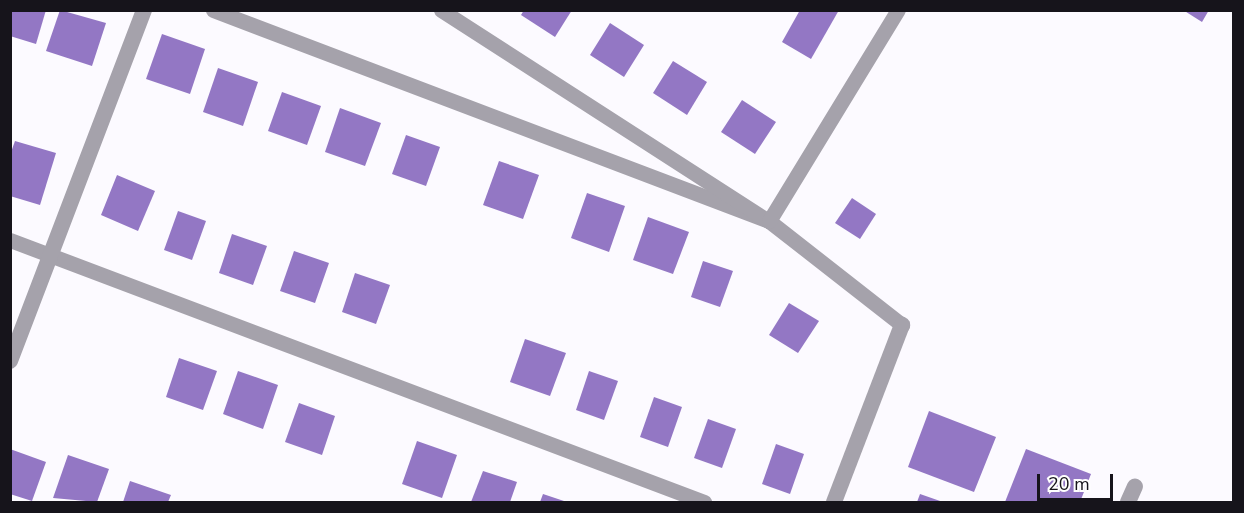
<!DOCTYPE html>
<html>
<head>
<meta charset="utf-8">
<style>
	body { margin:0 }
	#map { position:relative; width:1244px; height:513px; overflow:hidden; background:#fcfaff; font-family:"Nunito Sans",sans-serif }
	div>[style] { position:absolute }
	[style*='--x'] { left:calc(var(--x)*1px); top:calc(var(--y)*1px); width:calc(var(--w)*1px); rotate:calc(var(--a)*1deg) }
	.building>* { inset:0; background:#9377c4 }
	.service>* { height:15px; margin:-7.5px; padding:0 7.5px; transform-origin:7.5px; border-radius:7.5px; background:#a5a2ab }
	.minor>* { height:16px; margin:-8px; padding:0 8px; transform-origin:8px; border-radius:8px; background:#a5a2ab }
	span { translate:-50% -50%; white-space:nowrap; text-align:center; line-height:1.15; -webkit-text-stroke:5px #fff; paint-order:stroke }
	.frame { position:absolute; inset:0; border:12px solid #16141b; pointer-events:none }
	.scale { position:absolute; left:1037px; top:474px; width:76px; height:27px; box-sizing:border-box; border:3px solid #16141b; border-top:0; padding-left:8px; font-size:18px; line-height:21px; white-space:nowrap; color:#16141b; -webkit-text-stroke:4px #fff; paint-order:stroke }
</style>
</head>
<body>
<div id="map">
	<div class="building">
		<i style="clip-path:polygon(10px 10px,46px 10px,36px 44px,10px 36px)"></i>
		<i style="clip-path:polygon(60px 10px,106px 23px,92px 66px,46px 51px)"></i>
		<i style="clip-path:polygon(524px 10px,572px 10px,555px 37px,521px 15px)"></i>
		<i style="clip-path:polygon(800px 10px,839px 10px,811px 59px,782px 42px)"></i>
		<i style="clip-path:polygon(1183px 10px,1209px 10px,1202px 22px)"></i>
		<i style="clip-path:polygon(610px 23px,644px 45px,624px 77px,590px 55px)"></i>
		<i style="clip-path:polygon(162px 34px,205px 49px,190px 94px,146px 79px)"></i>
		<i style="clip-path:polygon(673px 61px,707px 82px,687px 115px,653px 93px)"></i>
		<i style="clip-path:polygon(218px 68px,258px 82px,243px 126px,203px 112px)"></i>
		<i style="clip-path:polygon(282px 92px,321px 106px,307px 145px,268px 131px)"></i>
		<i style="clip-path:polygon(742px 100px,776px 122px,755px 154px,721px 132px)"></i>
		<i style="clip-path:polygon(340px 108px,381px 123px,365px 166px,325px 152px)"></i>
		<i style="clip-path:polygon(406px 135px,440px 147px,426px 186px,392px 174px)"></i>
		<i style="clip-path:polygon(15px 141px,56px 153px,40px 205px,10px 196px,10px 155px)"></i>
		<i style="clip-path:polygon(499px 161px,539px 175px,523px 219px,483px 205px)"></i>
		<i style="clip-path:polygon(117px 175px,155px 191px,138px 231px,101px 215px)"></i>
		<i style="clip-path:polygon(587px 193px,625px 206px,609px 252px,571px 238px)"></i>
		<i style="clip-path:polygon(852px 198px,876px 214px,860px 239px,835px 223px)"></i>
		<i style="clip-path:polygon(178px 211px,206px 221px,192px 260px,164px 250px)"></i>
		<i style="clip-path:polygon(648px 217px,689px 232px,673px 274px,633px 260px)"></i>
		<i style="clip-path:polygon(232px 234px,267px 246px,253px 285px,219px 273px)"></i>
		<i style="clip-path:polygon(294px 251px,329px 263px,315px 303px,280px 291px)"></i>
		<i style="clip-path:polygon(703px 261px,733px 271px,720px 307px,691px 297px)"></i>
		<i style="clip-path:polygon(355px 273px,390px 285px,376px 324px,342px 312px)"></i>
		<i style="clip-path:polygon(789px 303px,819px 321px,798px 353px,769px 335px)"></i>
		<i style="clip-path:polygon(525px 339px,566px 353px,550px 396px,510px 382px)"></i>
		<i style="clip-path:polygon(179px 358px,217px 371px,203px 410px,166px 397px)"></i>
		<i style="clip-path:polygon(238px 371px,278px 385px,263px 429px,223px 414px)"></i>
		<i style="clip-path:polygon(589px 371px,618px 381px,604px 420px,576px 410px)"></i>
		<i style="clip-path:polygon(654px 397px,682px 407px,668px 447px,640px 437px)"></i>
		<i style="clip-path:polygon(299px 403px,335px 416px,322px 455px,285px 442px)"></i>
		<i style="clip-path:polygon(929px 411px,996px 437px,974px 492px,908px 467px)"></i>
		<i style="clip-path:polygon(708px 419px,736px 429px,722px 468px,694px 458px)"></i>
		<i style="clip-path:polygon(417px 441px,457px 455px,442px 498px,402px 484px)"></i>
		<i style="clip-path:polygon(776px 444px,804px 454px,790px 494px,762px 484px)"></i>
		<i style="clip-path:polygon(10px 449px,46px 462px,32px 501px,10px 494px)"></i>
		<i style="clip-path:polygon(1026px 449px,1091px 474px,1080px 502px,1005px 502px)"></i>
		<i style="clip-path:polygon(68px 455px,109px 469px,97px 502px,53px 498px)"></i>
		<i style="clip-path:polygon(483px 471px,517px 482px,510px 502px,471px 502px)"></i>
		<i style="clip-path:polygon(130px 481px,171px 495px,168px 502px,123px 502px)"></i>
		<i style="clip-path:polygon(543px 494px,567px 502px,540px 502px)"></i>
		<i style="clip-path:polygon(920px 494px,943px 502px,917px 502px)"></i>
	</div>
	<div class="service">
		<i style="--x:213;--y:10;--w:595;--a:20.78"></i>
		<i style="--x:441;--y:10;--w:390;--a:32.8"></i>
		<i style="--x:769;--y:221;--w:169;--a:38"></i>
		<i style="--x:769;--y:221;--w:247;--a:-58.6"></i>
		<i style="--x:10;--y:240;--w:742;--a:20.68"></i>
	</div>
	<div class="minor">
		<i style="--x:10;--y:361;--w:376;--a:-69.1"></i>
		<i style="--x:834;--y:502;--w:190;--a:-69"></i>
		<i style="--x:1128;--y:502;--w:17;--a:-66"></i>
	</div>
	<div class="frame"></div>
	<div class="scale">20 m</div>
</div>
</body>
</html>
